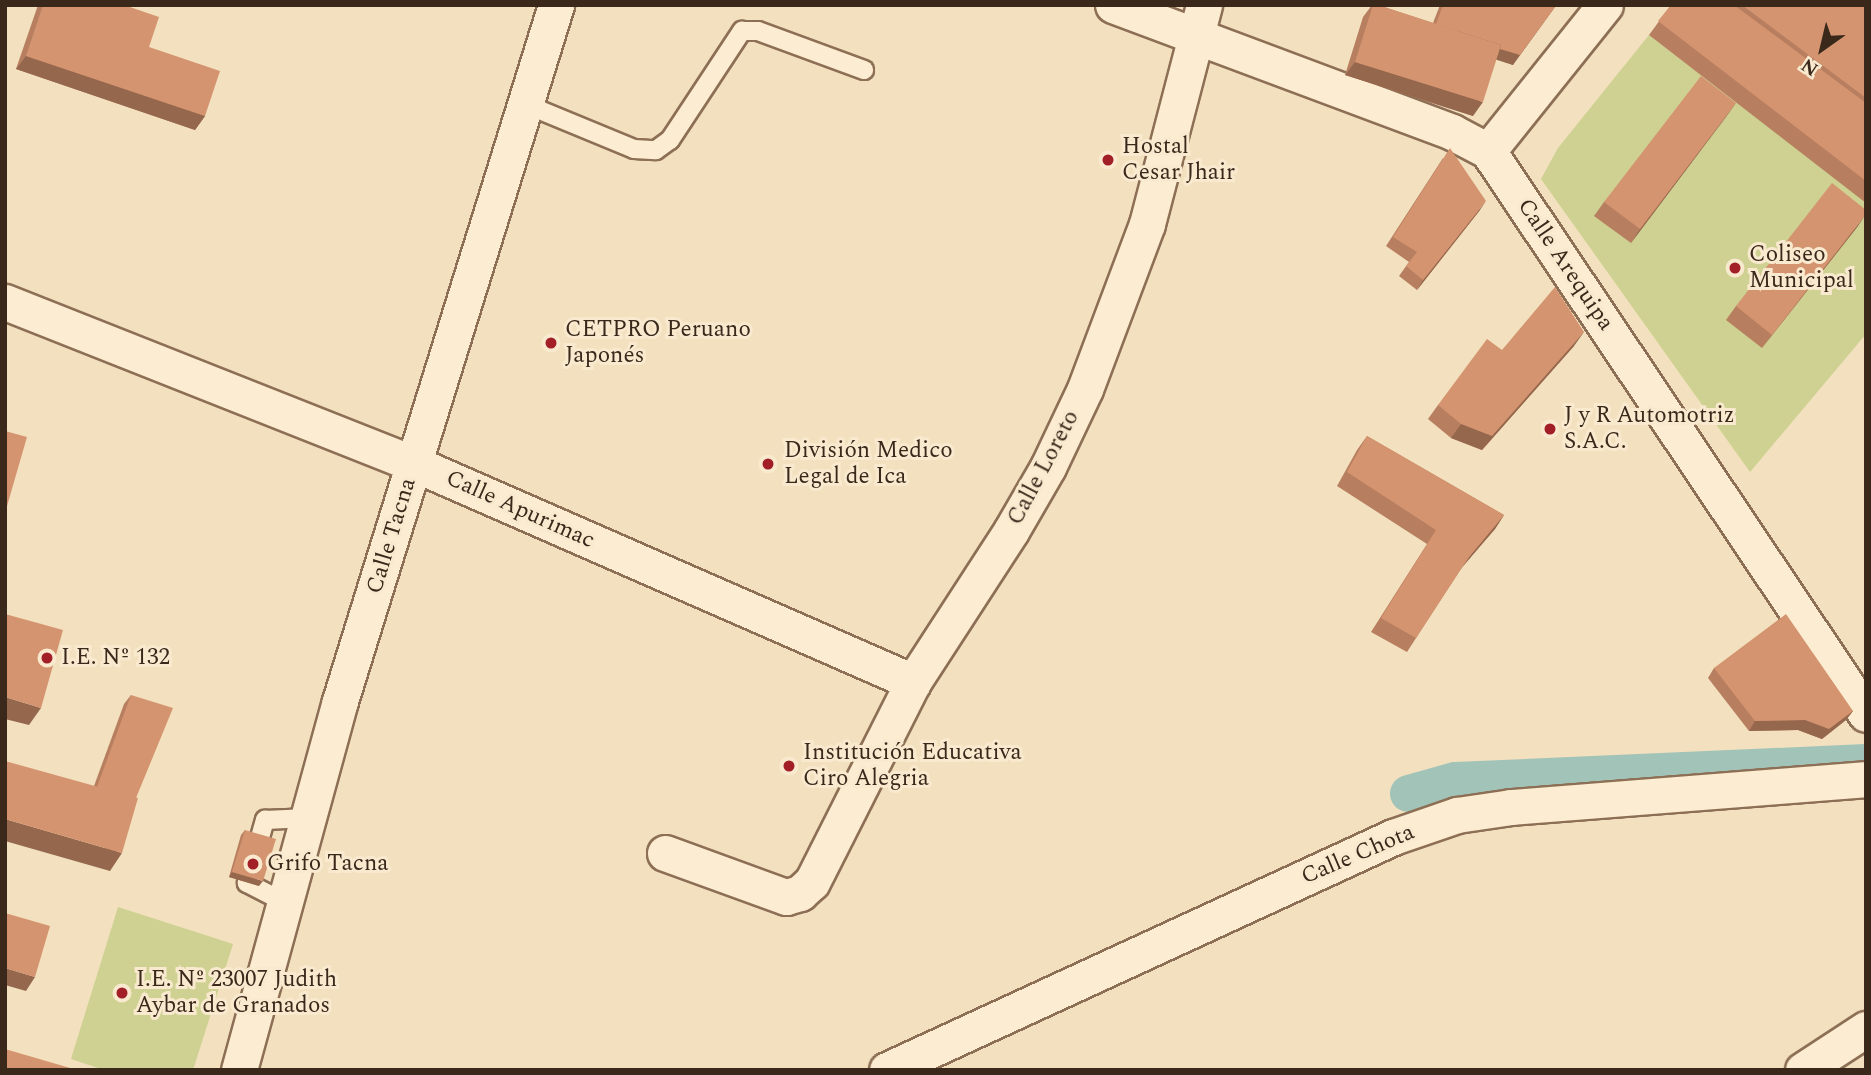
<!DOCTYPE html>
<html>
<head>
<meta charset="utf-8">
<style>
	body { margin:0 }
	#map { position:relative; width:1871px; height:1075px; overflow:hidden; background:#f2e0be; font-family:Spectral,serif }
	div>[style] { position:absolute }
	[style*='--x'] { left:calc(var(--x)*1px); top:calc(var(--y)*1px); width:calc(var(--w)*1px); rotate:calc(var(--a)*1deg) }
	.green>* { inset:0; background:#ced191 }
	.canal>* { height:37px; margin:-18.5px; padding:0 18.5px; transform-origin:18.5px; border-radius:18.5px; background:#a2c3b8 }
	.roads { filter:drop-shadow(2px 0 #8d6f55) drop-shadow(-2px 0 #8d6f55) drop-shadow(0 2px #8d6f55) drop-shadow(0 -2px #8d6f55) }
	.service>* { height:18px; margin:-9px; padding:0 9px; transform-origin:9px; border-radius:9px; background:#fcedd2 }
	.minor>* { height:35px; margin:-17.5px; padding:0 17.5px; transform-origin:17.5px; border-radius:17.5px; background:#fcedd2 }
	.wall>* { inset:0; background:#b77f60 }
	.shaded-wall>* { inset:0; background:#95684e }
	.building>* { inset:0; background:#d59470 }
	.dots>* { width:19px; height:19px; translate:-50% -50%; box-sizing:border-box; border:4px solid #f9eacf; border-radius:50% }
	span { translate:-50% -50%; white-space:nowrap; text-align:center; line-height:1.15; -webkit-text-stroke:6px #f9eacf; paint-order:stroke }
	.poi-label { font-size:23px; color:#3a281b }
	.left { translate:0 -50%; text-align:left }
	.street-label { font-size:23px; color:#3a281b }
	.frame { position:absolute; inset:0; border:7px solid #3a281b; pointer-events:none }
	.north { position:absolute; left:1787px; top:14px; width:70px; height:70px; -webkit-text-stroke:5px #f9eacf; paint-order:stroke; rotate:214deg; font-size:19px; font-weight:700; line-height:28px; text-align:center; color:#3a281b }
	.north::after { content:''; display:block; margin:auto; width:24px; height:32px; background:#3a281b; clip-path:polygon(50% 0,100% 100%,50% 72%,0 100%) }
</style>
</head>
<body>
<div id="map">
	<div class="green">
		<i style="clip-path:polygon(1649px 35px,1866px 202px,1866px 334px,1750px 472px,1541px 179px,1558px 148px)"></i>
		<i style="clip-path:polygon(118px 907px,233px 944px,193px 1070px,104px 1070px,71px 1059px)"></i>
	</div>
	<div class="canal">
		<i style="--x:1408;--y:793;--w:49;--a:-15.5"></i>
		<i style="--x:1455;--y:780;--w:411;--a:-2.5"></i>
	</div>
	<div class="roads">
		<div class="service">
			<i style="--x:525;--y:104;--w:118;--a:22.4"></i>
			<i style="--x:634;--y:149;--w:22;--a:3"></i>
			<i style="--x:656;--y:150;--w:17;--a:-36"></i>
			<i style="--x:670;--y:140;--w:131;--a:-56.6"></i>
			<i style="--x:742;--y:31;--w:16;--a:0"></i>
			<i style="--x:758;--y:31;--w:113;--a:20.2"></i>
			<i style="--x:284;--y:902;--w:42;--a:-152.8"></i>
			<i style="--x:247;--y:883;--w:66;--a:-74.1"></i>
			<i style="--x:265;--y:820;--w:43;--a:-2.7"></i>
		</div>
		<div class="minor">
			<i style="--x:1113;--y:5;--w:362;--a:20.5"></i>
			<i style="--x:1452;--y:132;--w:41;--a:27.8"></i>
			<i style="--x:1488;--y:151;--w:678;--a:56.12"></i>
			<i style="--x:1488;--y:151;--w:187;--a:-51.3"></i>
			<i style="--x:5;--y:302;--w:441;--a:21.6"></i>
			<i style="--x:415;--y:464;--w:544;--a:23.64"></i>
			<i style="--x:665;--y:853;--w:129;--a:20"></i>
			<i style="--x:786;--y:897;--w:15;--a:-16"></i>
			<i style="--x:800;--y:893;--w:16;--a:-43"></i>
			<i style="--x:812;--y:882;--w:224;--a:-63.2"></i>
			<i style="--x:913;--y:682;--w:180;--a:-57"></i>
			<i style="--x:1011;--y:531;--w:74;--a:-60"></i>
			<i style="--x:1048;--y:467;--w:86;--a:-64.6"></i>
			<i style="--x:1085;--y:389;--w:176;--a:-69.4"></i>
			<i style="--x:1147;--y:224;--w:226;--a:-75.4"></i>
			<i style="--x:239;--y:1070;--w:383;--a:-74.7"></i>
			<i style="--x:340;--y:701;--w:729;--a:-72.76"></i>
			<i style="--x:887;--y:1070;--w:557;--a:-24.72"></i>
			<i style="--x:1393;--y:837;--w:68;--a:-19"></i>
			<i style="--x:1457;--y:815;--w:55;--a:-8.4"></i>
			<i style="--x:1511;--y:807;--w:356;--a:-4.5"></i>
			<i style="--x:1803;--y:1070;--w:75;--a:-33.1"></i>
		</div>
	</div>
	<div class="wall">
		<i style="clip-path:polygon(38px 5px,124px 5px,149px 47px,205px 116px,195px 130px,16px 69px)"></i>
		<i style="clip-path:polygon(1372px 5px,1378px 5px,1433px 23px,1440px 5px,1548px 5px,1513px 65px,1496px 59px,1473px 116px,1345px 75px,1363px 17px)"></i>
		<i style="clip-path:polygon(1671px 5px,1866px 5px,1866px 203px,1649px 35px)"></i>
		<i style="clip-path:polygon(1736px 103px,1631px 243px,1594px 216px,1604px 202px)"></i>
		<i style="clip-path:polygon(1443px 158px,1480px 210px,1417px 290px,1399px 276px,1409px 262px,1386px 246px)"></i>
		<i style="clip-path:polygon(1858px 226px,1762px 348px,1726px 320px,1736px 306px)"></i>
		<i style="clip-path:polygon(1574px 346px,1482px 450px,1451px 438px,1428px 419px,1438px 405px,1502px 350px)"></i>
		<i style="clip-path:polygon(1367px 436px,1504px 515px,1495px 529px,1462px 567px,1407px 652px,1371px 632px,1427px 544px,1337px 486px,1357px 450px)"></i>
		<i style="clip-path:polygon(1714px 668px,1853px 711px,1846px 720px,1822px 739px,1798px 730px,1749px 731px,1708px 678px)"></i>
		<i style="clip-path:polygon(131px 695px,136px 798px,110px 871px,94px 786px,124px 704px)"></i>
		<i style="clip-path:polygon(245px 830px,259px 886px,229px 877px,241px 835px)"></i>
	</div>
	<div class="shaded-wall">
		<i style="clip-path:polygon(1555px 7px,1513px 65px,1428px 38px)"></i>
		<i style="clip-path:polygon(26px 56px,205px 116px,195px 130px,16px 69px)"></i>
		<i style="clip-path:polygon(1355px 62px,1483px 102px,1473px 116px,1345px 75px)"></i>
		<i style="clip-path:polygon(1736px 103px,1726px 117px,1631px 243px,1640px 229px)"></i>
		<i style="clip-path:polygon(1486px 201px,1480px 210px,1417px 290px,1423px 280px)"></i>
		<i style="clip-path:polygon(1866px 214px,1858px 226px,1762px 348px,1772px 335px)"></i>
		<i style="clip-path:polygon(1584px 332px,1574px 346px,1482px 450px,1451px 438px,1461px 424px)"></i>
		<i style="clip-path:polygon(1504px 515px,1495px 529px,1459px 571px,1469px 557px)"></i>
		<i style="clip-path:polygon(5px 697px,41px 708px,29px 725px,5px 719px)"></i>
		<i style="clip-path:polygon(1853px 711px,1846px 720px,1822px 739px,1798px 730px,1749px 731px,1755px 721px,1805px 720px)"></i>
		<i style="clip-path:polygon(5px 819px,122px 853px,110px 871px,5px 841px)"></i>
		<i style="clip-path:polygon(232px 872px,263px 881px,259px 886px,229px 877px)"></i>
		<i style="clip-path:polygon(5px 968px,35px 977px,26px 991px,5px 985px)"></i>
	</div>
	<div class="building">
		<i style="clip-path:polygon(43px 5px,124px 5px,159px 17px,149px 47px,220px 71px,205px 116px,26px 56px)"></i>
		<i style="clip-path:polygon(1373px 5px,1378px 5px,1501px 45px,1483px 102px,1355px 62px)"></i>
		<i style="clip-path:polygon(1443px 5px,1548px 5px,1555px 7px,1520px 55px,1500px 49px,1501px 45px,1436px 24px)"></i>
		<i style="clip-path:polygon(1671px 5px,1734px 5px,1866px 103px,1866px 181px,1658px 21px)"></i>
		<i style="clip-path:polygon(1742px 5px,1866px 5px,1866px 98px)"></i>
		<i style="clip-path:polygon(1701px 76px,1736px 103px,1640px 229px,1604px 202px)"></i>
		<i style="clip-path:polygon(1450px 148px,1486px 201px,1423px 280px,1406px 266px,1417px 252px,1393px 237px)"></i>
		<i style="clip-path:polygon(1832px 183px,1866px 210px,1866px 214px,1772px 335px,1736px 306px)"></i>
		<i style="clip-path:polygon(1555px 287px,1584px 332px,1492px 436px,1461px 424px,1438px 405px,1487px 339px,1502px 350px)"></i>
		<i style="clip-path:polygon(5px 431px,27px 437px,5px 513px)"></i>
		<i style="clip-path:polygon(1367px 436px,1504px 515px,1469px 557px,1416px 638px,1381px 618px,1436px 530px,1347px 472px)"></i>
		<i style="clip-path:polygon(5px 614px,63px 630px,41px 708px,5px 697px)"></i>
		<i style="clip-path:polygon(1786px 614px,1853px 711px,1829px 729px,1805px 720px,1755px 721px,1714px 668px)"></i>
		<i style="clip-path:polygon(131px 695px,173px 708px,136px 798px,97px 787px)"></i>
		<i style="clip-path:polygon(5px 761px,138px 798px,122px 853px,5px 819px)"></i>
		<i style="clip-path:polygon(245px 830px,276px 839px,263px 881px,232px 872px)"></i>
		<i style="clip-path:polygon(5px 913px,50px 926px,35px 977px,5px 968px)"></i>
		<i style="clip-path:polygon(5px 1049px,77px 1070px,5px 1070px)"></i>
	</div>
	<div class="dots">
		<i style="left:1108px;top:160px;background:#a21f28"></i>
		<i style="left:1735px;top:268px;background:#a21f28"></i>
		<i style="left:551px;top:343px;background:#a21f28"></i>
		<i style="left:1550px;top:429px;background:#a21f28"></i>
		<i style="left:768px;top:464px;background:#a21f28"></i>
		<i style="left:47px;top:658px;background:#a21f28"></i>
		<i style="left:789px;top:766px;background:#a21f28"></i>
		<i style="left:253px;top:864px;background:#a21f28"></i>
		<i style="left:122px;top:993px;background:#a21f28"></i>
	</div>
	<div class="poi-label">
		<span class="left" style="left:1122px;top:160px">Hostal<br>Cesar Jhair</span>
		<span class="left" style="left:1749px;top:268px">Coliseo<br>Municipal</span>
		<span class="left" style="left:565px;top:343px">CETPRO Peruano<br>Japonés</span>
		<span class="left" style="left:1564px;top:429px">J y R Automotriz<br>S.A.C.</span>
		<span class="left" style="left:784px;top:464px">División Medico<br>Legal de Ica</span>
		<span class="left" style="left:61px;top:658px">I.E. Nº 132</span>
		<span class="left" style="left:803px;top:766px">Institución Educativa<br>Ciro Alegria</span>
		<span class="left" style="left:267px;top:864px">Grifo Tacna</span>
		<span class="left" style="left:136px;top:993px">I.E. Nº 23007 Judith<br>Aybar de Granados</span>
	</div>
	<div class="street-label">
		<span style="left:1565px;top:265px;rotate:56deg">Calle Arequipa</span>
		<span style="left:1044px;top:468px;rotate:-62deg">Calle Loreto</span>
		<span style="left:520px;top:510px;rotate:24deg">Calle Apurimac</span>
		<span style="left:392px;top:536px;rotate:-73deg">Calle Tacna</span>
		<span style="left:1358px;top:855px;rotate:-23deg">Calle Chota</span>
	</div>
	<div class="frame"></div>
	<div class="north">N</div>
</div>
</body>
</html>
